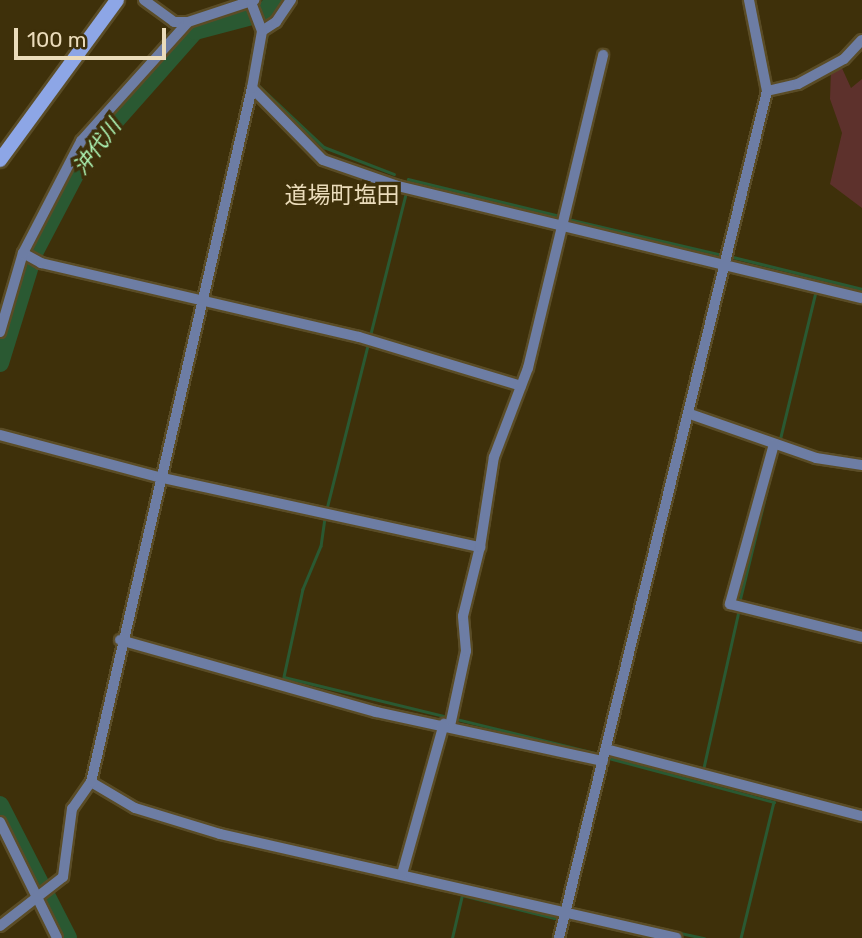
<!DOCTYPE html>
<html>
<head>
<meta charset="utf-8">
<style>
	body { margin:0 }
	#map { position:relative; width:862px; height:938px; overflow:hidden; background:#3e300a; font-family:Rubik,"Noto Sans JP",sans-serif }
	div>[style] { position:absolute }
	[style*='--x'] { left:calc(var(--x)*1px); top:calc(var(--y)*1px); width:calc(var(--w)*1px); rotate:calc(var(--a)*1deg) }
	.green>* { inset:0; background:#5d312c }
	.stream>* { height:2.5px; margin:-1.25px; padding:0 1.25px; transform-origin:1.25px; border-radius:1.25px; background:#2a5932 }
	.river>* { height:18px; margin:-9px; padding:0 9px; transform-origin:9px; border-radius:9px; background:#2a5932 }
	.roads { filter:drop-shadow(2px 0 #5a4c26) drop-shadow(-2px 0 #5a4c26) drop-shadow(0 2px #5a4c26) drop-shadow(0 -2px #5a4c26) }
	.street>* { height:10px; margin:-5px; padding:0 5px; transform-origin:5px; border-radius:5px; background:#6d7da4 }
	.secondary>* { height:14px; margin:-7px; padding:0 7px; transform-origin:7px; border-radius:7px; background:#8da6e6 }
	span { translate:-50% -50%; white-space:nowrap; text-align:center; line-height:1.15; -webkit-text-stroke:7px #3e300a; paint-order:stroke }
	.water-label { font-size:21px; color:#aef6b6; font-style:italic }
	.quarter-label { font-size:23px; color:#ebdcbb }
	.scale { position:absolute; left:14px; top:28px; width:152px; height:32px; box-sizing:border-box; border:4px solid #ebdcbb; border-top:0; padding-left:9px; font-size:21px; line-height:24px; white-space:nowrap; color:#ebdcbb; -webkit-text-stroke:5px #3e300a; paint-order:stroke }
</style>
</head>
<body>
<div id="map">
	<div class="green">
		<i style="clip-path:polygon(841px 66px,851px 88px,862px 79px,862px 208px,830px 184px,842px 133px,830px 99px,831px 69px)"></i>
	</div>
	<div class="stream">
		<i style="--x:263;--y:13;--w:11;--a:75"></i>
		<i style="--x:268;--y:31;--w:55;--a:100.5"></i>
		<i style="--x:258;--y:85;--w:91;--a:43.2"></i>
		<i style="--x:324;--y:147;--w:75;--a:21.1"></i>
		<i style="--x:408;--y:179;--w:156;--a:13.7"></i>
		<i style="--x:568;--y:219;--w:159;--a:13.1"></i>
		<i style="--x:733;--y:257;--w:133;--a:13.9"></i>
		<i style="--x:779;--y:443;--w:157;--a:-76.4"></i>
		<i style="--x:326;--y:511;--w:329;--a:-75.9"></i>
		<i style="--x:325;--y:518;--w:28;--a:98"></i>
		<i style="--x:321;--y:546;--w:47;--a:112.7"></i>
		<i style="--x:303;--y:589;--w:90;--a:102.2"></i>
		<i style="--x:284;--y:677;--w:325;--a:13.7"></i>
		<i style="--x:739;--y:603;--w:134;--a:-76.2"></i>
		<i style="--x:605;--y:757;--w:175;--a:14.9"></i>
		<i style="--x:774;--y:802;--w:140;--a:103.6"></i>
		<i style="--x:703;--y:770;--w:165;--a:-77.4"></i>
		<i style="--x:574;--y:910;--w:133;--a:12.2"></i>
		<i style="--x:452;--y:938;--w:44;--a:-76.9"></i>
		<i style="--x:462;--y:895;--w:95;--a:14"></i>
		<i style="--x:554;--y:918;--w:8;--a:-23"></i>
	</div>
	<div class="river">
		<i style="--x:0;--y:363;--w:115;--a:-72.8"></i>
		<i style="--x:34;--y:253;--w:112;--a:-62.3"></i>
		<i style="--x:86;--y:154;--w:164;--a:-48.5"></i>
		<i style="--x:195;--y:31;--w:70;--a:-14.8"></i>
		<i style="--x:263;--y:13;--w:18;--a:-47"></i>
		<i style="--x:0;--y:805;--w:149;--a:62.9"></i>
	</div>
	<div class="roads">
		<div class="street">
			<i style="--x:144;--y:0;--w:37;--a:36"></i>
			<i style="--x:174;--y:22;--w:14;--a:0"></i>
			<i style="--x:262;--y:31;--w:17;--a:-33"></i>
			<i style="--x:276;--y:22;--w:27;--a:-56"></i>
			<i style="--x:252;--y:88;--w:101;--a:45.4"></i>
			<i style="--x:323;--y:160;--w:79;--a:19.1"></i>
			<i style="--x:398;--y:186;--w:477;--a:13.6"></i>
			<i style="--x:767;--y:91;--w:32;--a:-13"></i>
			<i style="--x:798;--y:84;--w:52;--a:-28.5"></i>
			<i style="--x:844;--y:59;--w:26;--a:-47"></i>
			<i style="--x:23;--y:253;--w:21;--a:29"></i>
			<i style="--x:41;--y:263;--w:326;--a:13.1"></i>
			<i style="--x:359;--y:337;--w:169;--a:16.8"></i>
			<i style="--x:0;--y:332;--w:82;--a:-73.8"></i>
			<i style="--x:23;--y:253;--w:126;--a:-62.6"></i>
			<i style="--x:81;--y:141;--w:160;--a:-48"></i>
			<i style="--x:188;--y:22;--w:70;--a:-18.4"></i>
			<i style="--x:690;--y:414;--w:133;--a:19.2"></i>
			<i style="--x:816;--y:458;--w:47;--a:8.7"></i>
			<i style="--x:0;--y:435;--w:163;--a:14.9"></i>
			<i style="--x:158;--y:477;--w:330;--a:12.3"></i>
			<i style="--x:774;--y:444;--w:166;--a:105.4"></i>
			<i style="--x:730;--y:604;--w:136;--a:14"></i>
			<i style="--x:120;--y:640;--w:266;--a:15.7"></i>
			<i style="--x:376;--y:712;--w:232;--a:12.2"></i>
			<i style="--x:450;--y:726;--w:77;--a:-78"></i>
			<i style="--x:466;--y:651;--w:35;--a:-95"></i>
			<i style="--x:463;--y:616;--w:71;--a:-76.2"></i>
			<i style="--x:480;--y:547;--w:91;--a:-81.2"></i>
			<i style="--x:494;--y:457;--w:95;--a:-69.1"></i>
			<i style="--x:528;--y:368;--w:322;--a:-76.5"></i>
			<i style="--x:606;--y:749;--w:265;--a:14.7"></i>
			<i style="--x:91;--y:782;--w:51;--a:30.6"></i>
			<i style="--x:135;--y:808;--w:89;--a:17"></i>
			<i style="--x:220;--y:834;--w:468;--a:12.8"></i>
			<i style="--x:0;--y:822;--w:129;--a:63.8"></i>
			<i style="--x:402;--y:874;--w:156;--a:-74.4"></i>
			<i style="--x:0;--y:926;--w:80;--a:-37.9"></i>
			<i style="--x:63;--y:877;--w:69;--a:-82.5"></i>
			<i style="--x:72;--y:809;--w:33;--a:-55"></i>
			<i style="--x:91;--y:782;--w:712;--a:-76.94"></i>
			<i style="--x:252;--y:88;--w:58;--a:-80"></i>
			<i style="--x:262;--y:31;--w:30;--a:-111"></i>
			<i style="--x:559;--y:938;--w:872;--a:-76.2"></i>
			<i style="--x:767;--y:91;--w:93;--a:-101.2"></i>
		</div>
		<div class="secondary">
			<i style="--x:0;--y:160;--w:198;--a:-53.8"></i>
		</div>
	</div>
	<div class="water-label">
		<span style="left:97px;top:147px;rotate:-53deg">沖代川</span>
	</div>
	<div class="quarter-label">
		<span style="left:342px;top:195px">道場町塩田</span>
	</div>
	<div class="scale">100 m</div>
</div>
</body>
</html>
